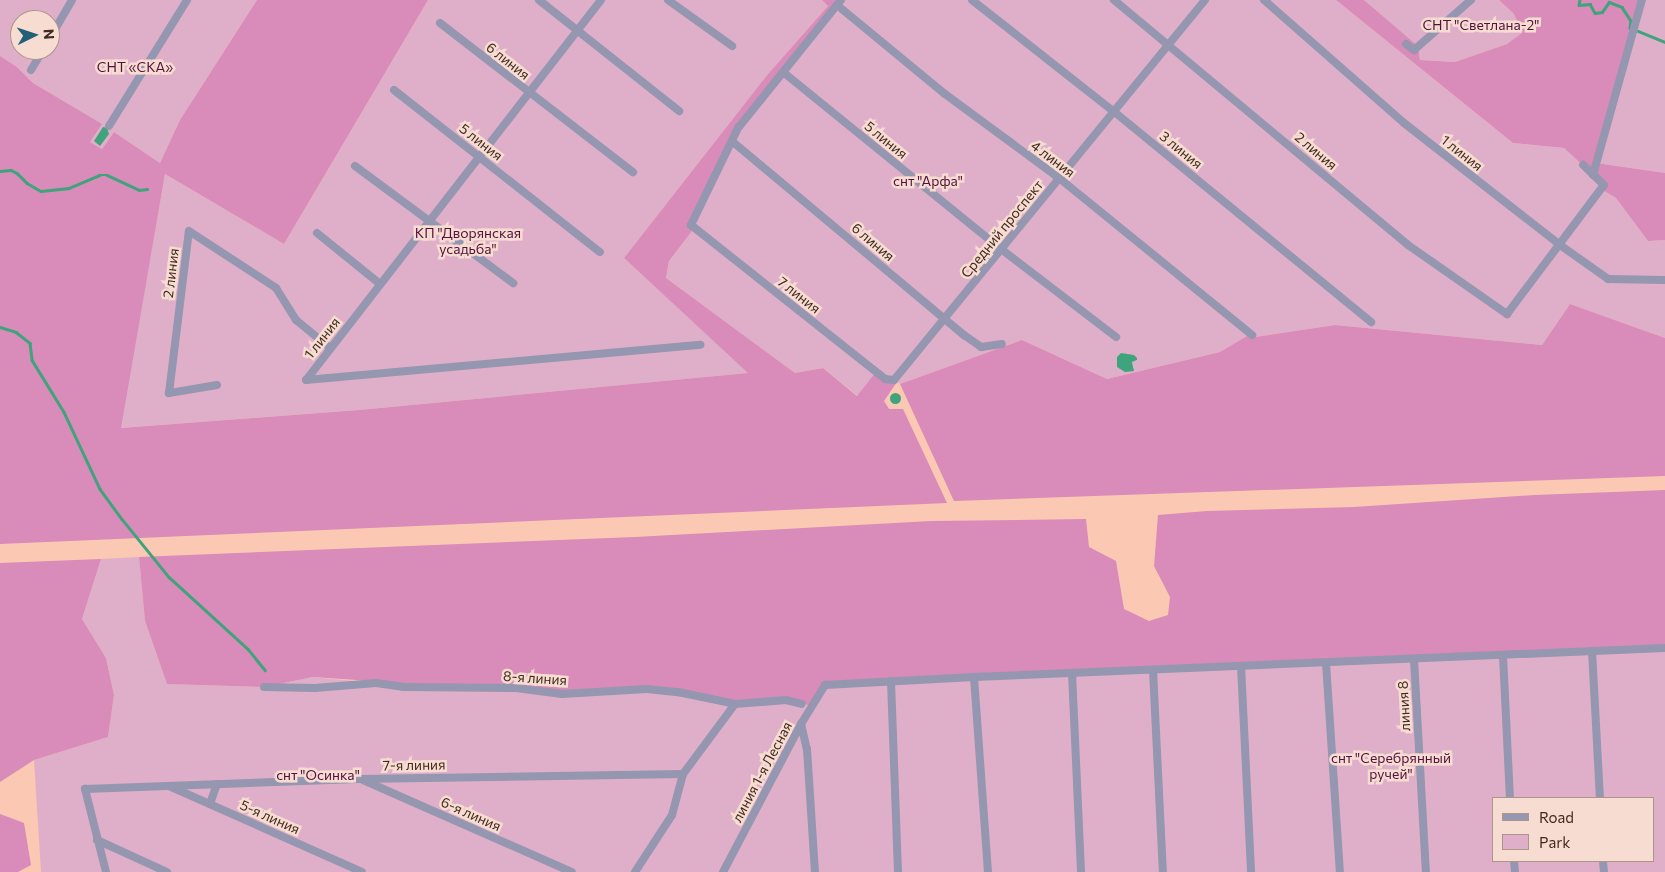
<!DOCTYPE html>
<html>
<head>
<meta charset="utf-8">
<style>
	body { margin:0 }
	#map { position:relative; width:1665px; height:872px; overflow:hidden; background:#fbc8b3; font-family:Commissioner,sans-serif }
	div>[style] { position:absolute }
	[style*='--x'] { left:calc(var(--x)*1px); top:calc(var(--y)*1px); width:calc(var(--w)*1px); rotate:calc(var(--a)*1deg) }
	.green>* { inset:0; background:#dfafca }
	.forest>* { inset:0; background:#d98bb9 }
	.water>* { inset:0; background:#3fa37c }
	.round { border-radius:50% }
	.stream>* { height:2.5px; margin:-1.25px; padding:0 1.25px; transform-origin:1.25px; border-radius:1.25px; background:#3fa37c }
	.minor>* { height:8px; margin:-4px; padding:0 4px; transform-origin:4px; border-radius:4px; background:#9596af }
	span { translate:-50% -50%; white-space:nowrap; text-align:center; line-height:1.15; -webkit-text-stroke:5px #f6dcd1; paint-order:stroke }
	.park-label { font-size:14px; color:#55103f }
	.street-label { font-size:14px; color:#422a1f }
	.legend { position:absolute; left:1492px; top:797px; width:162px; height:65px; box-sizing:border-box; background:#f6dcd1; border:1px solid #ae958a; margin:0; padding:6px 9px; list-style:none; font-size:15px; color:#422a1f }
	.legend li { display:flex; align-items:center; gap:10px; height:25px }
	.legend b { width:25px; border:1px solid #ae958a }
	.north { position:absolute; left:10px; top:10px; width:50px; height:50px; box-sizing:border-box; background:#f6dcd1; border:1px solid #ae958a; border-radius:50%; rotate:86deg; font-size:14px; font-weight:700; line-height:20px; text-align:center; color:#422a1f }
	.north::after { content:''; display:block; margin:auto; width:18px; height:22px; background:#216076; clip-path:polygon(50% 0,100% 100%,50% 72%,0 100%) }
</style>
</head>
<body>
<div id="map">
	<div class="green">
		<i style="clip-path:polygon(evenodd,0 0,257px 0,180px 120px,160px 163px,114px 132px,102px 149px,90px 142px,101px 124px,33px 83px,17px 67px,0 56px,0 0,20px 20px,50px 20px,50px 50px,20px 50px,20px 20px)"></i>
		<i style="clip-path:polygon(428px 0,822px 0,828px 6px,768px 74px,624px 258px,749px 373px,359px 410px,120px 428px,165px 174px,284px 244px)"></i>
		<i style="clip-path:polygon(evenodd,840px 0,1336px 0,1513px 143px,1564px 148px,1604px 185px,1601px 189px,1616px 198px,1648px 241px,1665px 240px,1665px 338px,1570px 304px,1542px 345px,1335px 325px,1256px 337px,1247px 336px,1220px 352px,1107px 379px,1022px 340px,900px 384px,897px 382px,858px 396px,823px 368px,795px 373px,666px 278px,669px 261px,692px 231px,740px 126px,840px 0,1122px 353px,1137px 360px,1132px 362px,1134px 368px,1117px 357px,1122px 353px)"></i>
		<i style="clip-path:polygon(1364px 0,1499px 0,1514px 14px,1523px 33px,1507px 44px,1455px 62px,1420px 60px,1418px 46px)"></i>
		<i style="clip-path:polygon(1643px 0,1665px 0,1665px 173px,1596px 163px)"></i>
		<i style="clip-path:polygon(evenodd,139px 557px,145px 621px,167px 684px,264px 687px,313px 677px,376px 683px,628px 689px,786px 700px,812px 706px,825px 685px,1665px 648px,1665px 872px,41px 872px,34px 760px,108px 737px,114px 695px,106px 658px,82px 619px,101px 559px,139px 557px,1494px 798px,1654px 798px,1654px 861px,1494px 861px,1494px 798px)"></i>
	</div>
	<div class="forest">
		<i style="clip-path:polygon(257px 0,428px 0,284px 244px,165px 174px,121px 428px,359px 410px,748px 373px,624px 258px,768px 74px,828px 6px,822px 0,840px 0,740px 126px,692px 231px,669px 261px,666px 278px,795px 373px,823px 368px,857px 396px,876px 372px,897px 382px,884px 401px,889px 409px,903px 409px,947px 503px,0 544px,0 56px,17px 67px,33px 83px,102px 124px,90px 142px,102px 149px,114px 132px,160px 163px,180px 120px)"></i>
		<i style="clip-path:polygon(1336px 0,1364px 0,1418px 46px,1420px 60px,1455px 62px,1507px 44px,1522px 33px,1514px 14px,1499px 0,1643px 0,1596px 163px,1665px 173px,1665px 240px,1648px 241px,1616px 198px,1601px 189px,1604px 185px,1564px 148px,1513px 143px)"></i>
		<i style="clip-path:polygon(1570px 304px,1665px 338px,1665px 476px,954px 501px,900px 384px,1022px 340px,1107px 379px,1220px 352px,1247px 336px,1256px 337px,1335px 325px,1542px 345px)"></i>
		<i style="clip-path:polygon(1665px 490px,1665px 648px,825px 685px,812px 706px,786px 700px,735px 704px,678px 692px,562px 694px,313px 677px,264px 687px,167px 684px,145px 621px,139px 557px,635px 537px,931px 521px,1086px 519px,1089px 547px,1116px 561px,1124px 609px,1149px 621px,1168px 615px,1170px 597px,1154px 566px,1158px 515px,1207px 511px,1354px 507px,1535px 495px)"></i>
		<i style="clip-path:polygon(101px 559px,82px 619px,106px 658px,114px 695px,108px 737px,34px 760px,0 782px,0 563px)"></i>
		<i style="clip-path:polygon(0 814px,24px 823px,31px 865px,18px 872px,0 872px)"></i>
	</div>
	<div class="water">
		<i style="clip-path:polygon(103px 127px,107px 128px,109px 134px,100px 146px,94px 141px)"></i>
		<i style="clip-path:polygon(1121px 353px,1134px 355px,1137px 358px,1137px 360px,1132px 362px,1134px 371px,1125px 372px,1117px 367px,1117px 357px)"></i>
		<i class="round" style="left:889.5px;top:392.5px;width:11px;height:11px"></i>
	</div>
	<div class="stream">
		<i style="--x:1580;--y:0;--w:5;--a:101"></i>
		<i style="--x:1579;--y:5;--w:11;--a:-5"></i>
		<i style="--x:1590;--y:4;--w:10;--a:61"></i>
		<i style="--x:1595;--y:13;--w:7;--a:-8"></i>
		<i style="--x:1602;--y:12;--w:12;--a:-55"></i>
		<i style="--x:1609;--y:2;--w:14;--a:21"></i>
		<i style="--x:1622;--y:7;--w:17;--a:57"></i>
		<i style="--x:1631;--y:21;--w:7;--a:98"></i>
		<i style="--x:1638;--y:31;--w:29;--a:22"></i>
		<i style="--x:0;--y:171;--w:11;--a:-5"></i>
		<i style="--x:11;--y:170;--w:7;--a:27"></i>
		<i style="--x:17;--y:173;--w:14;--a:45"></i>
		<i style="--x:27;--y:183;--w:16;--a:30"></i>
		<i style="--x:41;--y:191;--w:28;--a:-6"></i>
		<i style="--x:69;--y:188;--w:33;--a:-23"></i>
		<i style="--x:99;--y:175;--w:8;--a:0"></i>
		<i style="--x:107;--y:175;--w:35;--a:25"></i>
		<i style="--x:139;--y:190;--w:8;--a:-7"></i>
		<i style="--x:0;--y:327;--w:17;--a:17"></i>
		<i style="--x:16;--y:332;--w:18;--a:38"></i>
		<i style="--x:30;--y:343;--w:17;--a:83"></i>
		<i style="--x:32;--y:360;--w:61;--a:58.4"></i>
		<i style="--x:64;--y:412;--w:85;--a:64.9"></i>
		<i style="--x:100;--y:489;--w:37;--a:54"></i>
		<i style="--x:122;--y:519;--w:75;--a:51"></i>
		<i style="--x:169;--y:577;--w:107;--a:42.3"></i>
		<i style="--x:248;--y:649;--w:27;--a:51"></i>
	</div>
	<div class="minor">
		<i style="--x:539;--y:0;--w:179;--a:38.4"></i>
		<i style="--x:601;--y:0;--w:481;--a:127.8"></i>
		<i style="--x:306;--y:380;--w:396;--a:-5.1"></i>
		<i style="--x:668;--y:0;--w:79;--a:35.7"></i>
		<i style="--x:841;--y:0;--w:164;--a:128.8"></i>
		<i style="--x:738;--y:128;--w:108;--a:115.9"></i>
		<i style="--x:691;--y:225;--w:248;--a:38.4"></i>
		<i style="--x:885;--y:379;--w:9;--a:6"></i>
		<i style="--x:894;--y:380;--w:491;--a:-50.7"></i>
		<i style="--x:972;--y:0;--w:178;--a:38.2"></i>
		<i style="--x:1112;--y:110;--w:335;--a:39.3"></i>
		<i style="--x:1114;--y:0;--w:383;--a:39.8"></i>
		<i style="--x:1408;--y:245;--w:121;--a:34.9"></i>
		<i style="--x:1507;--y:314;--w:161;--a:-53.1"></i>
		<i style="--x:1604;--y:185;--w:29;--a:-136"></i>
		<i style="--x:1264;--y:0;--w:186;--a:41.3"></i>
		<i style="--x:1404;--y:123;--w:198;--a:38"></i>
		<i style="--x:1560;--y:245;--w:59;--a:35.3"></i>
		<i style="--x:1608;--y:279;--w:57;--a:1"></i>
		<i style="--x:837;--y:5;--w:140;--a:39.5"></i>
		<i style="--x:945;--y:94;--w:142;--a:36.4"></i>
		<i style="--x:1059;--y:178;--w:249;--a:39.1"></i>
		<i style="--x:440;--y:23;--w:244;--a:37.7"></i>
		<i style="--x:50;--y:38;--w:44;--a:-59.9"></i>
		<i style="--x:1406;--y:44;--w:10;--a:37"></i>
		<i style="--x:1414;--y:50;--w:76;--a:-41.3"></i>
		<i style="--x:31;--y:70;--w:23;--a:-59"></i>
		<i style="--x:783;--y:72;--w:281;--a:39.1"></i>
		<i style="--x:1001;--y:249;--w:145;--a:37.4"></i>
		<i style="--x:394;--y:90;--w:262;--a:38.2"></i>
		<i style="--x:109;--y:126;--w:148;--a:-58.2"></i>
		<i style="--x:733;--y:142;--w:301;--a:39.9"></i>
		<i style="--x:964;--y:335;--w:21;--a:35"></i>
		<i style="--x:981;--y:347;--w:21;--a:-8"></i>
		<i style="--x:355;--y:166;--w:197;--a:36.5"></i>
		<i style="--x:1593;--y:175;--w:182;--a:-74.4"></i>
		<i style="--x:317;--y:233;--w:81;--a:39"></i>
		<i style="--x:217;--y:385;--w:49;--a:170.5"></i>
		<i style="--x:169;--y:393;--w:163;--a:-83"></i>
		<i style="--x:189;--y:231;--w:104;--a:33.2"></i>
		<i style="--x:276;--y:288;--w:38;--a:58"></i>
		<i style="--x:296;--y:320;--w:43;--a:39.3"></i>
		<i style="--x:1592;--y:651;--w:147;--a:86.9"></i>
		<i style="--x:1503;--y:656;--w:142;--a:87.2"></i>
		<i style="--x:1414;--y:659;--w:213;--a:86.8"></i>
		<i style="--x:1326;--y:663;--w:209;--a:86.2"></i>
		<i style="--x:1241;--y:666;--w:206;--a:87.2"></i>
		<i style="--x:1153;--y:670;--w:202;--a:87.2"></i>
		<i style="--x:1072;--y:673;--w:199;--a:87.4"></i>
		<i style="--x:974;--y:677;--w:196;--a:85.9"></i>
		<i style="--x:891;--y:681;--w:191;--a:87.9"></i>
		<i style="--x:264;--y:687;--w:51;--a:1.1"></i>
		<i style="--x:315;--y:688;--w:61;--a:-4.7"></i>
		<i style="--x:376;--y:683;--w:27;--a:8"></i>
		<i style="--x:403;--y:687;--w:113;--a:0.5"></i>
		<i style="--x:516;--y:688;--w:46;--a:7.4"></i>
		<i style="--x:562;--y:694;--w:85;--a:-3.4"></i>
		<i style="--x:647;--y:689;--w:31;--a:6"></i>
		<i style="--x:678;--y:692;--w:58;--a:11.9"></i>
		<i style="--x:735;--y:704;--w:51;--a:-4.5"></i>
		<i style="--x:786;--y:700;--w:16;--a:14"></i>
		<i style="--x:801;--y:724;--w:26;--a:77"></i>
		<i style="--x:807;--y:749;--w:123;--a:86.3"></i>
		<i style="--x:363;--y:780;--w:228;--a:23.8"></i>
		<i style="--x:169;--y:786;--w:211;--a:24"></i>
		<i style="--x:210;--y:804;--w:21;--a:-71"></i>
		<i style="--x:97;--y:840;--w:77;--a:24.6"></i>
		<i style="--x:1514;--y:861;--w:11;--a:85"></i>
		<i style="--x:1603;--y:861;--w:11;--a:85"></i>
		<i style="--x:106;--y:872;--w:86;--a:-104.2"></i>
		<i style="--x:85;--y:789;--w:274;--a:-2.1"></i>
		<i style="--x:359;--y:779;--w:324;--a:-0.9"></i>
		<i style="--x:635;--y:872;--w:68;--a:-57"></i>
		<i style="--x:672;--y:815;--w:42;--a:-75"></i>
		<i style="--x:683;--y:774;--w:87;--a:-53.4"></i>
		<i style="--x:723;--y:872;--w:167;--a:-62.2"></i>
		<i style="--x:801;--y:724;--w:46;--a:-58.4"></i>
		<i style="--x:825;--y:685;--w:149;--a:-3.1"></i>
		<i style="--x:974;--y:677;--w:692;--a:-2.4"></i>
	</div>
	<div class="park-label">
		<span style="left:1481px;top:25px">СНТ "Светлана-2"</span>
		<span style="left:135px;top:67px">СНТ «СКА»</span>
		<span style="left:928px;top:181px">снт "Арфа"</span>
		<span style="left:468px;top:241px">КП "Дворянская<br>усадьба"</span>
		<span style="left:1391px;top:766px">снт "Серебрянный<br>ручей"</span>
		<span style="left:318px;top:775px">снт "Осинка"</span>
	</div>
	<div class="street-label">
		<span style="left:508px;top:61px;rotate:38deg">6 линия</span>
		<span style="left:886px;top:140px;rotate:39deg">5 линия</span>
		<span style="left:481px;top:142px;rotate:38deg">5 линия</span>
		<span style="left:1181px;top:150px;rotate:39deg">3 линия</span>
		<span style="left:1316px;top:151px;rotate:40deg">2 линия</span>
		<span style="left:1462px;top:153px;rotate:38deg">1 линия</span>
		<span style="left:1053px;top:159px;rotate:37deg">4 линия</span>
		<span style="left:1002px;top:229px;rotate:-51deg">Средний проспект</span>
		<span style="left:873px;top:242px;rotate:40deg">6 линия</span>
		<span style="left:171px;top:273px;rotate:-83deg">2 линия</span>
		<span style="left:799px;top:295px;rotate:38deg">7 линия</span>
		<span style="left:322px;top:338px;rotate:-52deg">1 линия</span>
		<span style="left:535px;top:678px;rotate:4deg">8-я линия</span>
		<span style="left:1404px;top:706px;rotate:-93deg">линия 8</span>
		<span style="left:414px;top:765px;rotate:-1deg">7-я линия</span>
		<span style="left:762px;top:772px;rotate:-62deg">линия 1-я Лесная</span>
		<span style="left:471px;top:814px;rotate:24deg">6-я линия</span>
		<span style="left:270px;top:817px;rotate:24deg">5-я линия</span>
	</div>
	<ul class="legend">
	<li><b style="height:6px;background:#9596af"></b>Road</li>
	<li><b style="height:14px;background:#dfafca"></b>Park</li>
	</ul>
	<div class="north">N</div>
</div>
</body>
</html>
